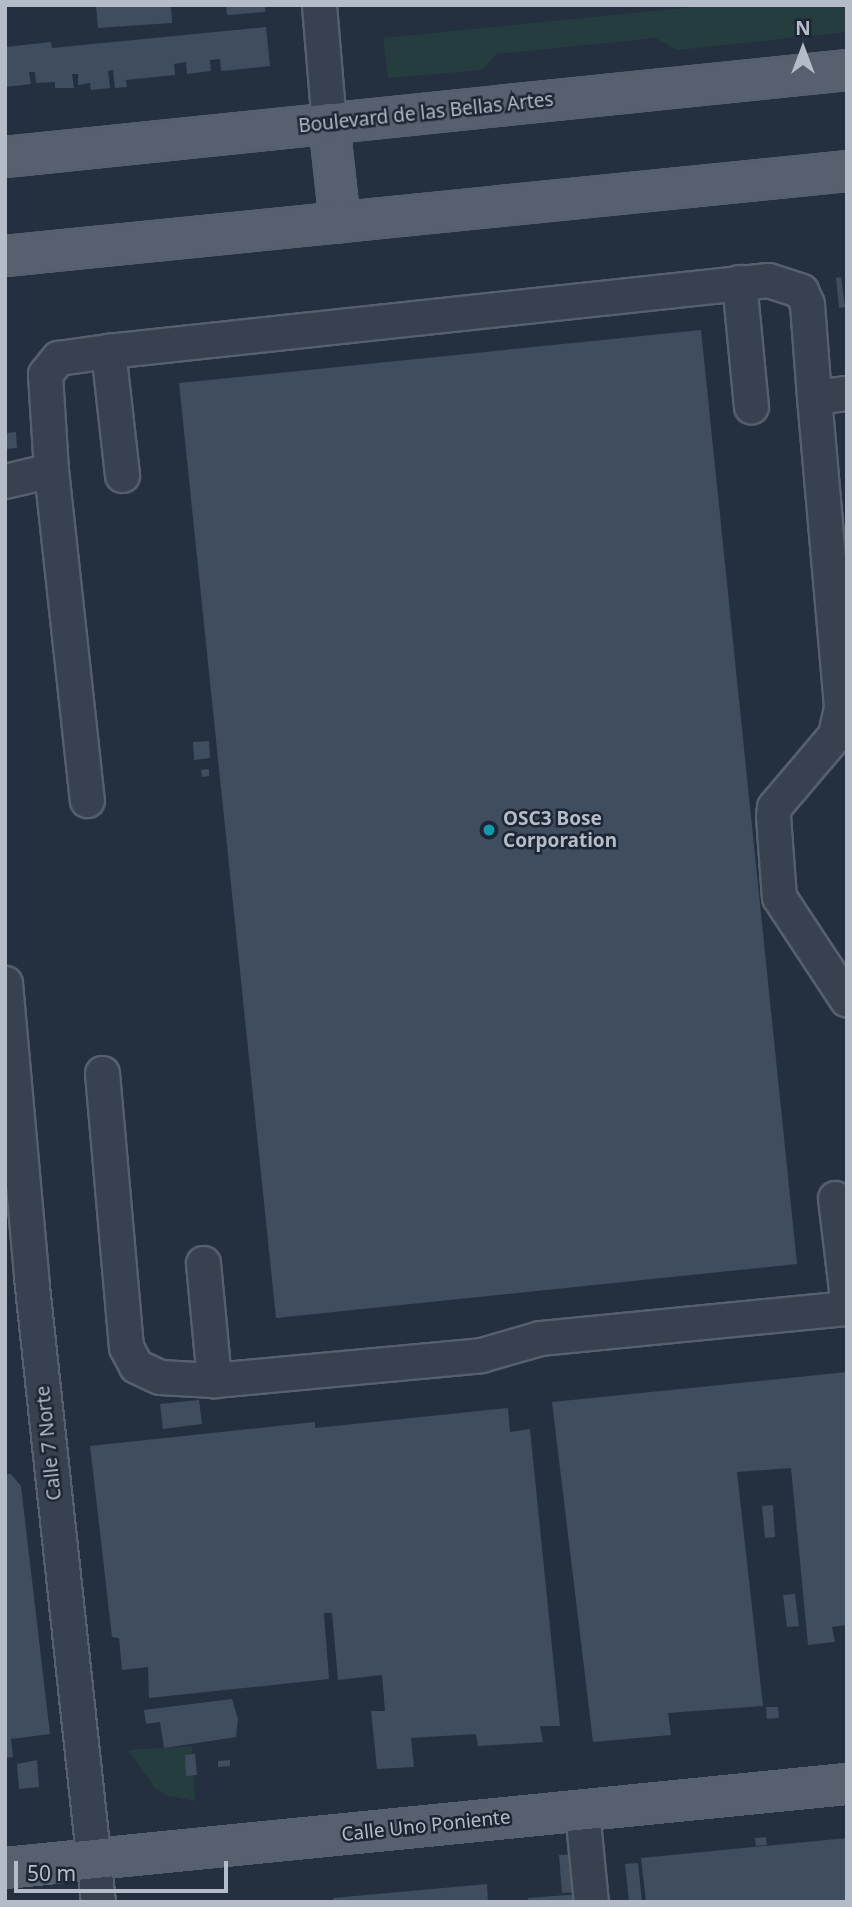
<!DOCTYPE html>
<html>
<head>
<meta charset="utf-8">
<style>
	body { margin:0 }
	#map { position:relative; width:852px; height:1907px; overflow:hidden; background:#242f3f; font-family:"Noto Sans",sans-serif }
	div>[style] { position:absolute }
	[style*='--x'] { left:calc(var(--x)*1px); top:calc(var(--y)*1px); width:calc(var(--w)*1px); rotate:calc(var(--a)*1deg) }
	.green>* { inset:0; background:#263d40 }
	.building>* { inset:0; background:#404d5f }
	.roads { filter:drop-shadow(2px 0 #565f6d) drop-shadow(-2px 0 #565f6d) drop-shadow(0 2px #565f6d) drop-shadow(0 -2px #565f6d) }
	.minor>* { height:33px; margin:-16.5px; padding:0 16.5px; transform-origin:16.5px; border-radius:16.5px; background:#38414f }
	.major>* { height:38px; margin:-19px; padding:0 19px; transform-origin:19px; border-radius:19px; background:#56606f }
	.dots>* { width:19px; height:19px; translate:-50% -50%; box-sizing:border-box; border:4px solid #1d2634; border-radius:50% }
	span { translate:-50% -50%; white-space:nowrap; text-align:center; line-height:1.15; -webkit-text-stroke:5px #1d2634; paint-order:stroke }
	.street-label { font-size:19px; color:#b4bcca }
	.poi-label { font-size:19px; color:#b4bcca; font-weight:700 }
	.left { translate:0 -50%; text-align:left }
	.frame { position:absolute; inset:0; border:7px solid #b4bcca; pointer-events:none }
	.north { position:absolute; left:768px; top:14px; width:70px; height:70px; -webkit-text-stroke:5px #1d2634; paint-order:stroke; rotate:0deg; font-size:19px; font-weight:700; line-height:28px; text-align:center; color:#b4bcca }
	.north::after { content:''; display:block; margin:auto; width:24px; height:32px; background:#b4bcca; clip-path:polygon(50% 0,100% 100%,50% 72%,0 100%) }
	.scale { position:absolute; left:14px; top:1861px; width:214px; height:32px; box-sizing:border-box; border:4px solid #b4bcca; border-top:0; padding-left:9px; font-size:21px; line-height:24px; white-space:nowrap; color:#b4bcca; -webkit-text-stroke:5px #1d2634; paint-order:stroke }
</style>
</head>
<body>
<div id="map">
	<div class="green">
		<i style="clip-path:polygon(712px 5px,847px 5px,847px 32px,677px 50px,656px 38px,497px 54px,482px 70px,388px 78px,383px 38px)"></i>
		<i style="clip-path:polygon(192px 1746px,195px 1801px,168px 1796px,155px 1788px,128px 1750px)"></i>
	</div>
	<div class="building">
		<i style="clip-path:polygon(96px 5px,171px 5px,172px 23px,98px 28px)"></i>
		<i style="clip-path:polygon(226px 5px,265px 5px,265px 12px,227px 15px)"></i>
		<i style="clip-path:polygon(266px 27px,270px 66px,221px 71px,220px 59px,210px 60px,211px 71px,187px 74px,186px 62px,174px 64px,175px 75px,126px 80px,127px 87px,115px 88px,113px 70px,108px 71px,110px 88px,91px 90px,90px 83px,78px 85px,78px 74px,72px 74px,74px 88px,55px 88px,55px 82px,36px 83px,35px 72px,29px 72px,31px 84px,5px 87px,5px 47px,51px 42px,52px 48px)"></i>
		<i style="clip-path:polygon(841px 277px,845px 307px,839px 308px,836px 278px)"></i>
		<i style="clip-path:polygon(701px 330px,797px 1264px,276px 1318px,179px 383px)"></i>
		<i style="clip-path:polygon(16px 432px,17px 448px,5px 449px,5px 433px)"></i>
		<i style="clip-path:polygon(209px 741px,210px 758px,194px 760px,193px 742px)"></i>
		<i style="clip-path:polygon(209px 769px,209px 776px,202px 777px,201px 770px)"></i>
		<i style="clip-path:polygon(847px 1372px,847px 1625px,832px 1627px,835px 1642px,808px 1645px,791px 1468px,737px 1472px,763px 1706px,668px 1713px,671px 1735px,593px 1742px,552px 1402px)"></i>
		<i style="clip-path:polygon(199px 1400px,202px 1424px,163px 1429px,160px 1404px)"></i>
		<i style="clip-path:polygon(508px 1408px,510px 1432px,530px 1429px,560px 1726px,540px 1726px,543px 1742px,478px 1746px,476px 1734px,411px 1738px,414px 1767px,377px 1769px,371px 1711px,385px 1711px,382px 1675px,338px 1680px,332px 1613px,324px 1613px,329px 1679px,149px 1698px,148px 1667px,122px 1670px,119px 1638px,112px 1637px,90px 1446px,315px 1422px,315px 1428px)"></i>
		<i style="clip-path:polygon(5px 1474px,11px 1474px,21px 1486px,50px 1734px,11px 1739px,13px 1757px,5px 1758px)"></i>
		<i style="clip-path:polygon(773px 1505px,775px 1537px,765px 1538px,762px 1506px)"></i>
		<i style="clip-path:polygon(795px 1594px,799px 1626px,787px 1627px,783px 1595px)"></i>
		<i style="clip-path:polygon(232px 1699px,238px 1719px,236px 1737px,164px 1748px,160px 1722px,146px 1724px,144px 1710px)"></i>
		<i style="clip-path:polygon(766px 1707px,778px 1707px,779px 1718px,767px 1719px)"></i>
		<i style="clip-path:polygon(195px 1754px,197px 1775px,186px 1776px,185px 1755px)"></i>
		<i style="clip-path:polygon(37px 1760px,39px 1787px,19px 1789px,17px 1764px)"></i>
		<i style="clip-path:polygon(230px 1760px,230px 1766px,218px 1767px,218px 1761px)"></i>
		<i style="clip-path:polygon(766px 1837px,767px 1845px,756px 1846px,755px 1838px)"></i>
		<i style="clip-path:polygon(847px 1838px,847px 1902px,646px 1902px,641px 1858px)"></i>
		<i style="clip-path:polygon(571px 1854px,575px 1892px,562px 1893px,559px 1855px)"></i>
		<i style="clip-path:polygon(638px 1863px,642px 1902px,629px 1902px,625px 1864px)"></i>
		<i style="clip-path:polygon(487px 1884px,488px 1902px,333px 1902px,333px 1898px)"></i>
		<i style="clip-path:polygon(581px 1894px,582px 1902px,528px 1902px,528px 1898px)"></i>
	</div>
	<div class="roads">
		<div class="minor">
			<i style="--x:319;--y:5;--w:118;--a:85.2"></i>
			<i style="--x:739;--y:282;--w:125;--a:84.5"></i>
			<i style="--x:814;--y:397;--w:312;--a:85"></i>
			<i style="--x:841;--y:708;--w:28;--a:103"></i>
			<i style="--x:835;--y:735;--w:94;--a:130.3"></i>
			<i style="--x:774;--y:807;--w:9;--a:96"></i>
			<i style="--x:773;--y:816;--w:81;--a:85.8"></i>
			<i style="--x:779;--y:897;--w:123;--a:56.6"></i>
			<i style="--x:51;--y:470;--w:332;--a:83.8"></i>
			<i style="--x:122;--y:475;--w:125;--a:-96.4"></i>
			<i style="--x:108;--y:351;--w:664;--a:-6.14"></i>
			<i style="--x:768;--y:280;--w:35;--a:18"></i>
			<i style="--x:801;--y:291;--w:14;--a:65"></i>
			<i style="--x:807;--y:304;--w:93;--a:85.7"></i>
			<i style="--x:814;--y:397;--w:33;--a:-7"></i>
			<i style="--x:5;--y:481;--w:47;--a:-13.4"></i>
			<i style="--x:51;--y:470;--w:96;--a:-93.6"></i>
			<i style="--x:45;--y:374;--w:21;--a:-51"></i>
			<i style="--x:58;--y:358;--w:50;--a:-8"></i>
			<i style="--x:5;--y:983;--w:295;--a:84.9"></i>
			<i style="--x:31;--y:1277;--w:629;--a:83.88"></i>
			<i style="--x:102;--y:1073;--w:275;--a:85"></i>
			<i style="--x:126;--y:1347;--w:21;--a:62"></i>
			<i style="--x:136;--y:1366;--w:26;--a:25"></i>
			<i style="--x:160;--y:1377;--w:54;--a:3.2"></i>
			<i style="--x:214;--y:1380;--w:268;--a:-5.3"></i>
			<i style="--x:481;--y:1355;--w:61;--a:-16.1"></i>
			<i style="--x:540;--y:1338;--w:308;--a:-5.6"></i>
			<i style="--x:835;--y:1198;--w:102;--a:83.2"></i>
			<i style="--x:203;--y:1263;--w:118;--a:84.6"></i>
			<i style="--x:582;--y:1811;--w:91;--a:84.4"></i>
		</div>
		<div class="major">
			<i style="--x:329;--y:123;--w:100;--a:83.7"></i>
			<i style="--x:5;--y:157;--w:846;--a:-5.9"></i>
			<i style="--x:5;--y:256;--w:846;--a:-5.76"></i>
			<i style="--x:5;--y:1868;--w:846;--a:-5.7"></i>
		</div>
	</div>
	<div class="dots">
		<i style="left:489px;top:830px;background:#0f9aa8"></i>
	</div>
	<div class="street-label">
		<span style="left:426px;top:113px;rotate:-6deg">Boulevard de las Bellas Artes</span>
		<span style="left:49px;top:1443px;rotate:-96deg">Calle 7 Norte</span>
		<span style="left:426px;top:1826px;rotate:-6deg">Calle Uno Poniente</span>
	</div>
	<div class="poi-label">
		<span class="left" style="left:503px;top:830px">OSC3 Bose<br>Corporation</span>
	</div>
	<div class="frame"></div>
	<div class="north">N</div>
	<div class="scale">50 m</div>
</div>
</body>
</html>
